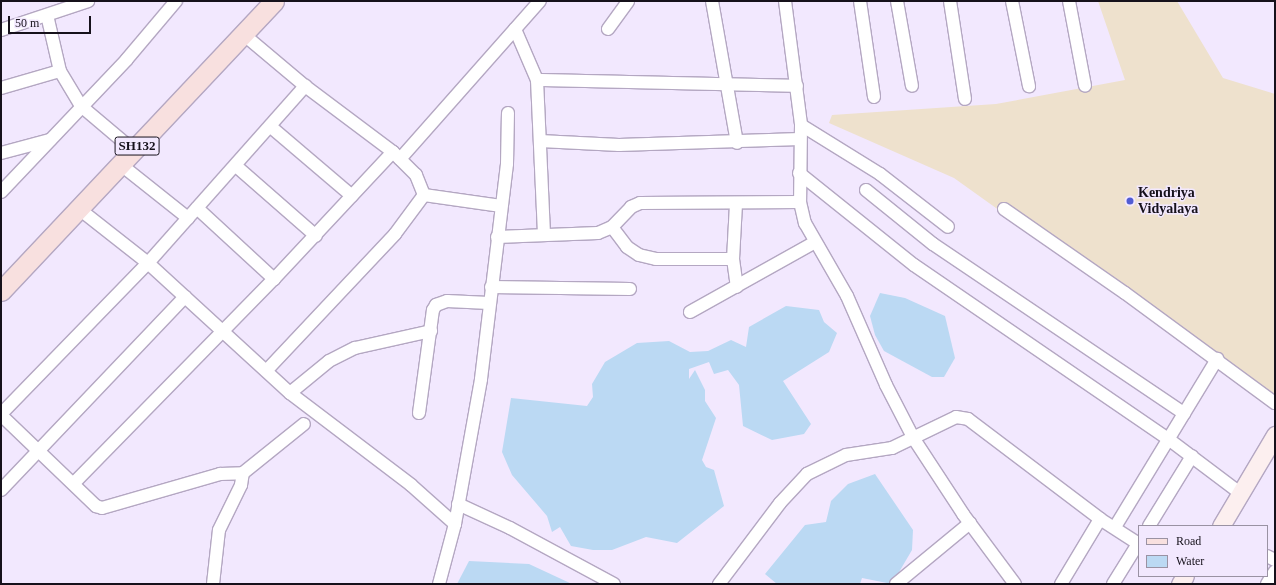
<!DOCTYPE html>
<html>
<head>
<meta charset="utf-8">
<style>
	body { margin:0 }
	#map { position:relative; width:1276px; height:585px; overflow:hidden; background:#f2e8fe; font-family:Georgia,serif }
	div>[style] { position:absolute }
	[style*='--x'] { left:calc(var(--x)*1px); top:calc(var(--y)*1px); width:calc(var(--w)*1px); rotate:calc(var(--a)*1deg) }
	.education>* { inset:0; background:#eee1cd }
	.water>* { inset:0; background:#bbd9f3 }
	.roads { filter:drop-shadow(1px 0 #b4a7c2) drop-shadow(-1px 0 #b4a7c2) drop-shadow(0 1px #b4a7c2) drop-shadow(0 -1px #b4a7c2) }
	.street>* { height:12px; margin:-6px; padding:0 6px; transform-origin:6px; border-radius:6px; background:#fff }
	.secondary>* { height:17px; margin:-8.5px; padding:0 8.5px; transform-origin:8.5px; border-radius:8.5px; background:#fcefef }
	.primary>* { height:19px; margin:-9.5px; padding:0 9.5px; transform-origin:9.5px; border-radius:9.5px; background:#f8e0df }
	.dots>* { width:11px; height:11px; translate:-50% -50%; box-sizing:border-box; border:2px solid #f2e8fe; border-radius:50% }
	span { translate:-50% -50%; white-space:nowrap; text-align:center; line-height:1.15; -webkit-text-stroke:3px #f2e8fe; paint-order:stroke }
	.shield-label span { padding:1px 3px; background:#f2e8fe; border:1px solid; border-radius:3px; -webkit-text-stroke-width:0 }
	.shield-label { font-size:13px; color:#16111b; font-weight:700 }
	.poi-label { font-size:14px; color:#16111b; font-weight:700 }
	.left { translate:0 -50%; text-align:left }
	.frame { position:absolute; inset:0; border:2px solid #16111b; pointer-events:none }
	.legend { position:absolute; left:1138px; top:525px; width:130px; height:52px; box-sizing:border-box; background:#f2e8fe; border:1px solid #9a92a3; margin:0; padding:5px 7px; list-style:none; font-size:12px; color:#16111b }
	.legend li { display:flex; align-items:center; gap:8px; height:20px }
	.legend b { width:20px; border:1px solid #9a92a3 }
	.scale { position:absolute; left:8px; top:16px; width:83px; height:18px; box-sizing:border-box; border:2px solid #16111b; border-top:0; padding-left:5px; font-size:12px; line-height:14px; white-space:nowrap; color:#16111b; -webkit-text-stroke:3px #f2e8fe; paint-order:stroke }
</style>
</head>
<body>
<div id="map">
	<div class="education">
		<i style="clip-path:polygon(1098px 1px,1177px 1px,1223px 78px,1275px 94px,1274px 407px,954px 178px,829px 123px,832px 115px,996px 104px,1125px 80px)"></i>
	</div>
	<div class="water">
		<i style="clip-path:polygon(880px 293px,905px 298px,945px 316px,955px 358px,944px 377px,932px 377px,884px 351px,875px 335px,870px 316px)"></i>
		<i style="clip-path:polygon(786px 306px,819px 310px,824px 322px,837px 333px,829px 352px,783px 381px,811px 424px,804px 434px,772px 440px,743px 426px,739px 385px,728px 370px,714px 374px,709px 362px,689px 369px,689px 379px,695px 370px,705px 390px,705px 401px,716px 418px,702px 460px,706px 467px,714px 470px,724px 506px,677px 543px,646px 537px,612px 550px,593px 550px,571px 546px,560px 527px,552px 532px,547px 516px,512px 475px,502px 452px,511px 398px,587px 406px,593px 397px,592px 384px,605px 362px,637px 343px,669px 341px,690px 352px,708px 351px,731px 340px,746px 347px,749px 327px)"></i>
		<i style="clip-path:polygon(875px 474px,913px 530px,912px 550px,892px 584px,862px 578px,860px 584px,777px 584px,765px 574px,805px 525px,826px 522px,831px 501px,848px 484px)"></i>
		<i style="clip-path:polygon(469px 561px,529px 564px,572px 584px,457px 584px)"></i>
	</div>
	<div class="roads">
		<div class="street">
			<i style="--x:712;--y:1;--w:144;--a:80"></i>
			<i style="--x:785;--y:1;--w:125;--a:82.6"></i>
			<i style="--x:801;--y:125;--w:77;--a:90.7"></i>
			<i style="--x:800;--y:202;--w:22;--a:77"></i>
			<i style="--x:805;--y:223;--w:84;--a:60.1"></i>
			<i style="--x:847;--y:296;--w:97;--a:66.3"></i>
			<i style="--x:886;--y:385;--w:61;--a:62.6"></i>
			<i style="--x:914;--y:439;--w:90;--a:56.8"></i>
			<i style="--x:963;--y:514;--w:87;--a:53.4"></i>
			<i style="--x:860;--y:1;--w:97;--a:81.7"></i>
			<i style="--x:897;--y:1;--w:86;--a:80"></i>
			<i style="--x:950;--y:1;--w:99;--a:81.3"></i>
			<i style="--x:1012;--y:1;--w:87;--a:78.7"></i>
			<i style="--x:1069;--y:1;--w:86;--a:79.3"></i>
			<i style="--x:47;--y:15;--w:57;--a:76.9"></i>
			<i style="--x:60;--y:71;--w:41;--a:59"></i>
			<i style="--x:81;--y:106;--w:68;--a:40.2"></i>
			<i style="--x:515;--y:29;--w:56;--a:66.7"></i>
			<i style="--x:537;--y:80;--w:155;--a:87.4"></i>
			<i style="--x:608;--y:29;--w:34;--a:-54"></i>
			<i style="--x:1;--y:30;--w:92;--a:-18.4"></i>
			<i style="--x:537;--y:80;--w:260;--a:1.3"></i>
			<i style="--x:1;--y:88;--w:61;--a:-16.1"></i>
			<i style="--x:801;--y:125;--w:93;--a:31.8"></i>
			<i style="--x:880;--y:174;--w:86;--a:37.9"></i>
			<i style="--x:271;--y:127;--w:106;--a:40.4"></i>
			<i style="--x:540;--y:141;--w:79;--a:2.9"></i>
			<i style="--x:619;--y:145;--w:181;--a:-1.9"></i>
			<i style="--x:1;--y:153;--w:51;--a:-14.9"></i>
			<i style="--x:400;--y:159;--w:211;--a:-48.5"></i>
			<i style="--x:120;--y:164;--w:87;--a:38.5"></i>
			<i style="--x:236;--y:166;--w:106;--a:41.2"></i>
			<i style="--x:799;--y:173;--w:147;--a:38.7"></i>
			<i style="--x:914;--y:265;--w:306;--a:34.4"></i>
			<i style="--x:1167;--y:438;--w:91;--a:37"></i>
			<i style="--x:866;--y:190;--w:86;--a:38.9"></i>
			<i style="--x:933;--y:244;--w:303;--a:34"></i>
			<i style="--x:1;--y:192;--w:183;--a:-46.5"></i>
			<i style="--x:127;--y:59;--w:76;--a:-49.8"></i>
			<i style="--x:424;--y:195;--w:78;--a:8.1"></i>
			<i style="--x:736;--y:204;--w:55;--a:93.1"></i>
			<i style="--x:733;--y:259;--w:28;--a:82"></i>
			<i style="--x:78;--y:208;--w:89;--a:38.2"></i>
			<i style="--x:148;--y:263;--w:193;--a:42.5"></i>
			<i style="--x:290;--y:393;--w:152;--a:37.2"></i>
			<i style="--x:411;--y:485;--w:59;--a:41.6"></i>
			<i style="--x:197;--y:208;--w:105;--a:42.7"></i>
			<i style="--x:1004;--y:209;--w:147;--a:34.8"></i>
			<i style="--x:1125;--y:293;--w:186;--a:36.3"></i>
			<i style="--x:612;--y:227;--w:25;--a:53"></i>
			<i style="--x:627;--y:247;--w:14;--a:34"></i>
			<i style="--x:639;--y:255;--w:17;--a:13"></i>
			<i style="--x:656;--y:259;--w:77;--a:0"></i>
			<i style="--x:497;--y:237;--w:101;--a:-2.3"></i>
			<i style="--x:598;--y:233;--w:15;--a:-23"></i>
			<i style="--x:612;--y:227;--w:28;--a:-46"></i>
			<i style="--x:631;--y:207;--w:10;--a:-24"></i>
			<i style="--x:640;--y:203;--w:160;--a:-0.4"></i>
			<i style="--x:491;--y:287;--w:139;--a:0.8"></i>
			<i style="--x:690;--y:312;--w:143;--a:-29.2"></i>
			<i style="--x:267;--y:370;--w:187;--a:-46.7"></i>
			<i style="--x:395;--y:234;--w:49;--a:-53.4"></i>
			<i style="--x:424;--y:195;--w:22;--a:-112"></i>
			<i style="--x:416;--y:175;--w:33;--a:-135"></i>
			<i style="--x:290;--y:393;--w:50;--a:-39.4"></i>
			<i style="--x:329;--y:361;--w:29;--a:-27"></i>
			<i style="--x:355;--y:348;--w:78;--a:-12.6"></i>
			<i style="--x:419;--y:413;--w:104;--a:-82.3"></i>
			<i style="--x:433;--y:310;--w:6;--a:-59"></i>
			<i style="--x:436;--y:305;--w:12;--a:-20"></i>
			<i style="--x:447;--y:301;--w:42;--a:2.7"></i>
			<i style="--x:1;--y:414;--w:211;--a:-45.8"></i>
			<i style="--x:148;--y:263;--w:237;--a:-48.4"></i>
			<i style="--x:1;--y:415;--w:132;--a:43.8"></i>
			<i style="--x:96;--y:506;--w:6;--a:18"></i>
			<i style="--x:102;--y:508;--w:123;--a:-16.1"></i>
			<i style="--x:220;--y:474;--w:23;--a:-2"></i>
			<i style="--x:74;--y:483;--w:286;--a:-45.6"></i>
			<i style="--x:274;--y:279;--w:174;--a:-46.9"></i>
			<i style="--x:393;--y:152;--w:110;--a:-143.1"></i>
			<i style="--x:305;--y:86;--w:81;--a:-140"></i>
			<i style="--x:1;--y:490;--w:267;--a:-46.4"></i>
			<i style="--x:458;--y:504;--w:57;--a:24.8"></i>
			<i style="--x:510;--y:528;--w:118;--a:28.3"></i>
			<i style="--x:1149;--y:526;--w:82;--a:-58.4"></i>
			<i style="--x:1115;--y:527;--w:197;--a:-58.7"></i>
			<i style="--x:1267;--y:556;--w:9;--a:27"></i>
			<i style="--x:213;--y:584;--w:54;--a:-83.7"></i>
			<i style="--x:219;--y:530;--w:50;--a:-63.9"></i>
			<i style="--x:241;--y:485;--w:12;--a:-81"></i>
			<i style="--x:243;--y:473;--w:78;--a:-38.8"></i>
			<i style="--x:439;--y:584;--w:62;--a:-75.1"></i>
			<i style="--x:455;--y:524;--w:147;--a:-79.8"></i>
			<i style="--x:481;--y:379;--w:217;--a:-83.1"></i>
			<i style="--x:507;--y:164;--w:51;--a:-88.9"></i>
			<i style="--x:719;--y:584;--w:101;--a:-53"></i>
			<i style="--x:780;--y:503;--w:40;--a:-47"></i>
			<i style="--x:807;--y:474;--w:43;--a:-26"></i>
			<i style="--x:846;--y:455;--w:47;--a:-8.7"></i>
			<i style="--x:892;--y:448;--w:71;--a:-25.8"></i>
			<i style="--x:956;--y:417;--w:12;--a:9"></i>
			<i style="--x:968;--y:419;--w:166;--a:37.1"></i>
			<i style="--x:1100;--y:519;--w:46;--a:32.7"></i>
			<i style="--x:896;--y:584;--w:96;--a:-39.5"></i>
			<i style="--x:1061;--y:584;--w:76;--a:-59"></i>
			<i style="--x:1113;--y:584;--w:49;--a:-58.2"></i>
			<i style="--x:1267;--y:584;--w:15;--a:-58"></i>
		</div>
		<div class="secondary">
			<i style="--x:1221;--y:526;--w:106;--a:-59.3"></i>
			<i style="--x:1180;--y:584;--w:9;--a:-58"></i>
		</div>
		<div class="primary">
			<i style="--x:1;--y:291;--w:398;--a:-46.7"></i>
		</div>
	</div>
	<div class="dots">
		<i style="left:1130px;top:201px;background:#515cd3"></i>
	</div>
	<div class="shield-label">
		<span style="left:137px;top:146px">SH132</span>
	</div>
	<div class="poi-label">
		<span class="left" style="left:1138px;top:201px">Kendriya<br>Vidyalaya</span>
	</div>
	<div class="frame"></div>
	<ul class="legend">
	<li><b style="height:5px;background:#f8e0df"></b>Road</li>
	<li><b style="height:11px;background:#bbd9f3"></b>Water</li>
	</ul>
	<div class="scale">50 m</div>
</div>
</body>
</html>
